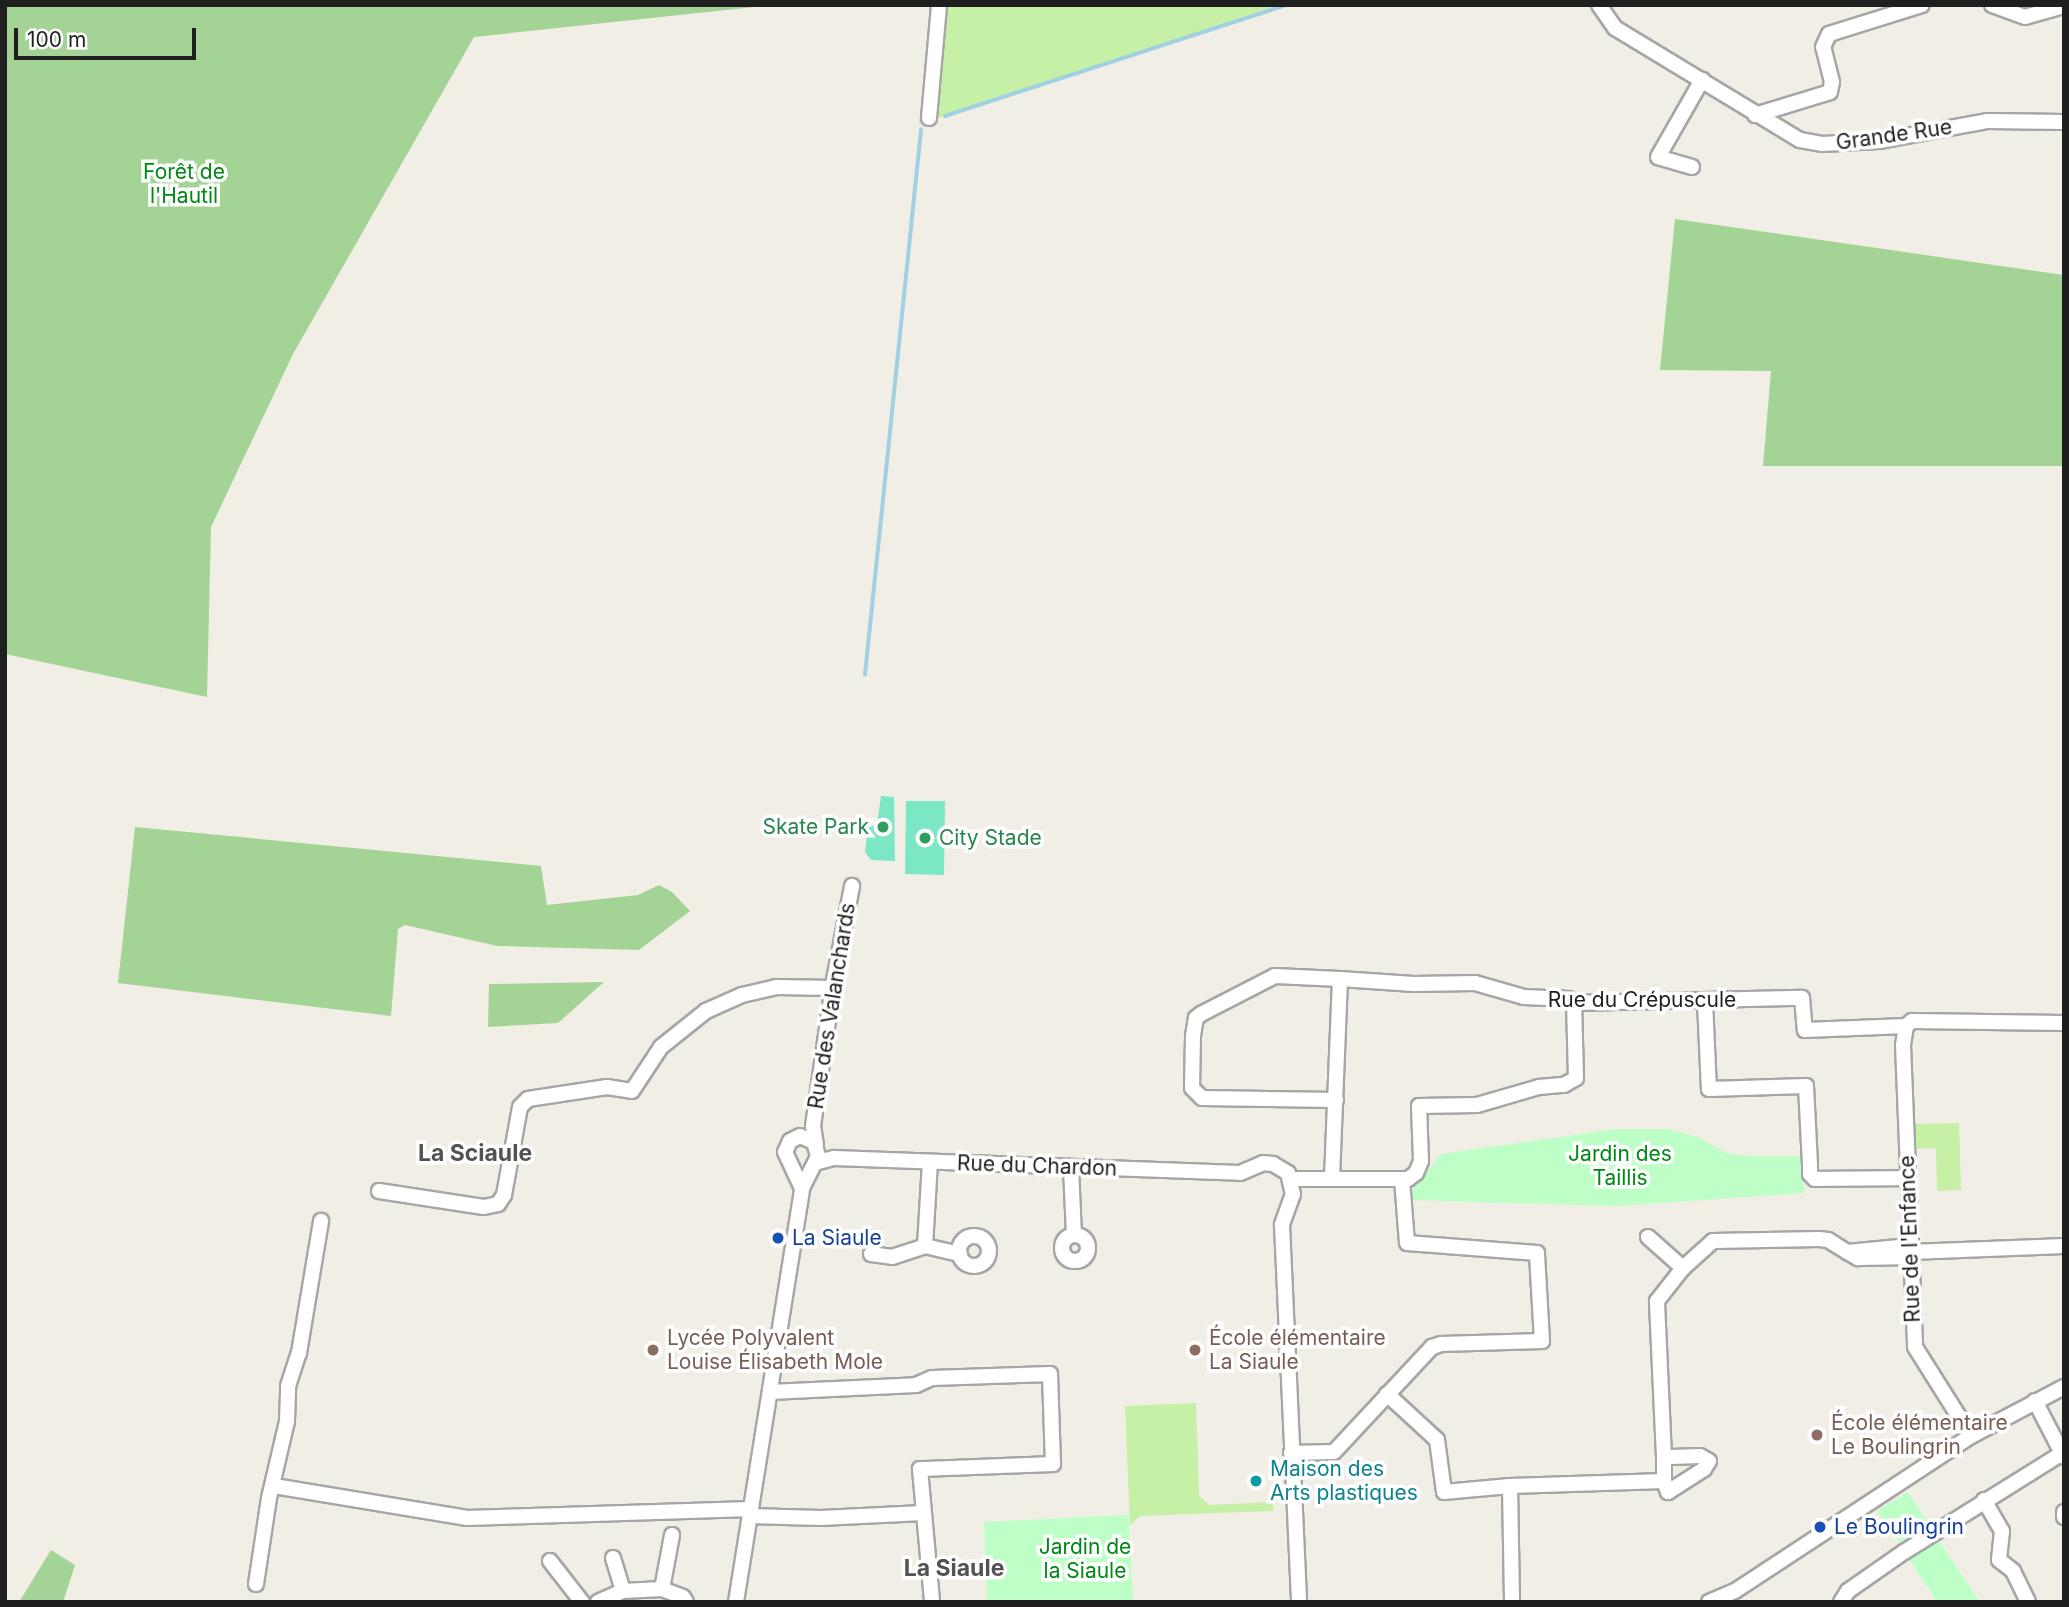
<!DOCTYPE html>
<html>
<head>
<meta charset="utf-8">
<style>
	body { margin:0 }
	#map { position:relative; width:2069px; height:1607px; overflow:hidden; background:#f1eee5; font-family:Inter,sans-serif }
	div>[style] { position:absolute }
	[style*='--x'] { left:calc(var(--x)*1px); top:calc(var(--y)*1px); width:calc(var(--w)*1px); rotate:calc(var(--a)*1deg) }
	.grass>* { inset:0; background:#c6f0a6 }
	.forest>* { inset:0; background:#a4d495 }
	.park>* { inset:0; background:#beffc7 }
	.pitch>* { inset:0; background:#7be7c4 }
	.stream>* { height:3.5px; margin:-1.75px; padding:0 1.75px; transform-origin:1.75px; border-radius:1.75px; background:#a1d0e3 }
	.roads { filter:drop-shadow(2px 0 #a6a6a6) drop-shadow(-2px 0 #a6a6a6) drop-shadow(0 2px #a6a6a6) drop-shadow(0 -2px #a6a6a6) }
	.street>* { height:14px; margin:-7px; padding:0 7px; transform-origin:7px; border-radius:7px; background:#fff }
	.street>.ring { margin:-7px; padding:0; box-sizing:content-box; background:none; border:14px solid #fff; border-radius:50% }
	.dots>* { width:19px; height:19px; translate:-50% -50%; box-sizing:border-box; border:4px solid #fff; border-radius:50% }
	span { translate:-50% -50%; white-space:nowrap; text-align:center; line-height:1.15; -webkit-text-stroke:7px #fff; paint-order:stroke }
	.street-label { font-size:21px; color:#1f1f1f }
	.park-label { font-size:21px; color:#018915 }
	.leisure-label { font-size:21px; color:#27864d }
	.right { translate:-100% -50%; text-align:right }
	.left { translate:0 -50%; text-align:left }
	.transit-label { font-size:21px; color:#164399 }
	.education-label { font-size:21px; color:#785e54 }
	.culture-label { font-size:21px; color:#0d838f }
	.neighbourhood-label { font-size:23px; color:#525252; font-weight:700 }
	.frame { position:absolute; inset:0; border:7px solid #1f1f1f; pointer-events:none }
	.scale { position:absolute; left:14px; top:28px; width:182px; height:32px; box-sizing:border-box; border:4px solid #1f1f1f; border-top:0; padding-left:9px; font-size:21px; line-height:24px; white-space:nowrap; color:#1f1f1f; -webkit-text-stroke:5px #fff; paint-order:stroke }
</style>
</head>
<body>
<div id="map">
	<div class="grass">
		<i style="clip-path:polygon(936px 5px,1279px 5px,919px 124px)"></i>
		<i style="clip-path:polygon(1959px 1123px,1961px 1190px,1937px 1191px,1936px 1148px,1914px 1149px,1913px 1124px)"></i>
		<i style="clip-path:polygon(1196px 1403px,1199px 1496px,1209px 1505px,1273px 1502px,1273px 1511px,1140px 1516px,1130px 1525px,1125px 1406px)"></i>
	</div>
	<div class="forest">
		<i style="clip-path:polygon(5px 5px,774px 5px,474px 37px,293px 354px,211px 527px,207px 697px,5px 654px)"></i>
		<i style="clip-path:polygon(1675px 219px,2064px 275px,2064px 466px,1763px 466px,1771px 371px,1660px 370px)"></i>
		<i style="clip-path:polygon(135px 827px,541px 866px,547px 905px,638px 895px,659px 885px,672px 892px,690px 911px,639px 950px,497px 946px,405px 925px,398px 929px,391px 1016px,118px 983px)"></i>
		<i style="clip-path:polygon(604px 982px,558px 1023px,488px 1027px,489px 984px)"></i>
		<i style="clip-path:polygon(51px 1550px,75px 1565px,63px 1602px,19px 1602px)"></i>
	</div>
	<div class="park">
		<i style="clip-path:polygon(1616px 1129px,1669px 1129px,1698px 1137px,1726px 1153px,1747px 1156px,1802px 1156px,1804px 1193px,1615px 1206px,1410px 1200px,1412px 1191px,1441px 1154px)"></i>
		<i style="clip-path:polygon(1908px 1492px,1932px 1530px,1904px 1549px,1877px 1511px)"></i>
		<i style="clip-path:polygon(1129px 1515px,1133px 1602px,987px 1602px,984px 1522px)"></i>
		<i style="clip-path:polygon(1938px 1539px,1980px 1602px,1937px 1602px,1907px 1556px)"></i>
	</div>
	<div class="pitch">
		<i style="clip-path:polygon(881px 796px,894px 797px,895px 861px,871px 860px,865px 852px,868px 828px,877px 824px)"></i>
		<i style="clip-path:polygon(906px 801px,945px 801px,944px 875px,905px 874px)"></i>
	</div>
	<div class="stream">
		<i style="--x:945;--y:116;--w:360;--a:-18"></i>
		<i style="--x:865;--y:675;--w:548;--a:-84.13"></i>
	</div>
	<div class="roads">
		<div class="street">
			<i style="--x:1599;--y:5;--w:28;--a:55"></i>
			<i style="--x:1615;--y:28;--w:216;--a:31.2"></i>
			<i style="--x:1800;--y:140;--w:22;--a:10"></i>
			<i style="--x:1822;--y:144;--w:57;--a:-3"></i>
			<i style="--x:1879;--y:141;--w:111;--a:-10.4"></i>
			<i style="--x:1988;--y:121;--w:76;--a:0.8"></i>
			<i style="--x:1992;--y:5;--w:35;--a:20"></i>
			<i style="--x:2025;--y:17;--w:41;--a:-15.8"></i>
			<i style="--x:1755;--y:115;--w:78;--a:-17"></i>
			<i style="--x:1830;--y:92;--w:10;--a:-79"></i>
			<i style="--x:1832;--y:82;--w:36;--a:-104"></i>
			<i style="--x:1823;--y:47;--w:14;--a:-65"></i>
			<i style="--x:1829;--y:34;--w:97;--a:-17.3"></i>
			<i style="--x:929;--y:118;--w:113;--a:-84.9"></i>
			<i style="--x:1692;--y:167;--w:35;--a:-164"></i>
			<i style="--x:1658;--y:157;--w:89;--a:-60.3"></i>
			<i style="--x:1705;--y:1002;--w:87;--a:87.4"></i>
			<i style="--x:1709;--y:1089;--w:97;--a:-1.8"></i>
			<i style="--x:1806;--y:1086;--w:80;--a:87.1"></i>
			<i style="--x:1810;--y:1166;--w:8;--a:90"></i>
			<i style="--x:1810;--y:1174;--w:7;--a:45"></i>
			<i style="--x:1815;--y:1179;--w:92;--a:-0.6"></i>
			<i style="--x:1906;--y:1026;--w:19;--a:99"></i>
			<i style="--x:1903;--y:1045;--w:302;--a:87.7"></i>
			<i style="--x:1915;--y:1347;--w:105;--a:57.8"></i>
			<i style="--x:1336;--y:1100;--w:134;--a:-179.1"></i>
			<i style="--x:1202;--y:1098;--w:14;--a:-135"></i>
			<i style="--x:1192;--y:1088;--w:52;--a:-88.9"></i>
			<i style="--x:1193;--y:1036;--w:18;--a:-81"></i>
			<i style="--x:1196;--y:1018;--w:6;--a:-39"></i>
			<i style="--x:1201;--y:1014;--w:83;--a:-27.2"></i>
			<i style="--x:1275;--y:976;--w:65;--a:2.6"></i>
			<i style="--x:816;--y:1145;--w:19;--a:-99"></i>
			<i style="--x:813;--y:1126;--w:142;--a:-81.9"></i>
			<i style="--x:833;--y:985;--w:101;--a:-79.1"></i>
			<i style="--x:815;--y:1163;--w:20;--a:-15"></i>
			<i style="--x:834;--y:1158;--w:406;--a:2.1"></i>
			<i style="--x:1240;--y:1173;--w:25;--a:-23"></i>
			<i style="--x:1263;--y:1163;--w:10;--a:6"></i>
			<i style="--x:1273;--y:1164;--w:17;--a:31"></i>
			<i style="--x:1288;--y:1173;--w:22;--a:77"></i>
			<i style="--x:1293;--y:1194;--w:33;--a:110"></i>
			<i style="--x:1282;--y:1225;--w:377;--a:87.4"></i>
			<i style="--x:1071;--y:1167;--w:68;--a:87.5"></i>
			<i style="--x:1332;--y:1178;--w:199;--a:-87.7"></i>
			<i style="--x:1340;--y:979;--w:74;--a:3.9"></i>
			<i style="--x:1414;--y:984;--w:61;--a:-0.9"></i>
			<i style="--x:1475;--y:983;--w:51;--a:15.9"></i>
			<i style="--x:1524;--y:997;--w:45;--a:2.5"></i>
			<i style="--x:1569;--y:999;--w:6;--a:39"></i>
			<i style="--x:1574;--y:1003;--w:228;--a:-1.3"></i>
			<i style="--x:1802;--y:998;--w:32;--a:85"></i>
			<i style="--x:1805;--y:1030;--w:101;--a:-2.3"></i>
			<i style="--x:1906;--y:1026;--w:8;--a:-40"></i>
			<i style="--x:1912;--y:1021;--w:152;--a:0.8"></i>
			<i style="--x:1291;--y:1179;--w:117;--a:0"></i>
			<i style="--x:1408;--y:1179;--w:10;--a:-37"></i>
			<i style="--x:1416;--y:1173;--w:13;--a:-67"></i>
			<i style="--x:1421;--y:1161;--w:55;--a:-92.1"></i>
			<i style="--x:1419;--y:1106;--w:58;--a:-1"></i>
			<i style="--x:1477;--y:1105;--w:65;--a:-16.2"></i>
			<i style="--x:1539;--y:1087;--w:25;--a:-5"></i>
			<i style="--x:1564;--y:1085;--w:14;--a:-30"></i>
			<i style="--x:1576;--y:1078;--w:75;--a:-91.5"></i>
			<i style="--x:379;--y:1191;--w:106;--a:8.7"></i>
			<i style="--x:484;--y:1207;--w:14;--a:-12"></i>
			<i style="--x:498;--y:1204;--w:11;--a:-56"></i>
			<i style="--x:504;--y:1195;--w:89;--a:-79.7"></i>
			<i style="--x:520;--y:1107;--w:11;--a:-45"></i>
			<i style="--x:528;--y:1099;--w:80;--a:-8.6"></i>
			<i style="--x:607;--y:1087;--w:25;--a:9"></i>
			<i style="--x:632;--y:1091;--w:53;--a:-56.6"></i>
			<i style="--x:661;--y:1047;--w:58;--a:-38.7"></i>
			<i style="--x:706;--y:1011;--w:39;--a:-24"></i>
			<i style="--x:742;--y:995;--w:35;--a:-13"></i>
			<i style="--x:776;--y:987;--w:57;--a:1"></i>
			<i class="ring" style="left:1062px;top:1235px;width:12px;height:12px"></i>
			<i class="ring" style="left:959px;top:1236px;width:16px;height:16px"></i>
			<i style="--x:1648;--y:1237;--w:47;--a:41.5"></i>
			<i style="--x:925;--y:1246;--w:36;--a:13"></i>
			<i style="--x:1909;--y:1246;--w:62;--a:174.5"></i>
			<i style="--x:1847;--y:1252;--w:13;--a:29"></i>
			<i style="--x:1858;--y:1258;--w:52;--a:-1.1"></i>
			<i style="--x:1910;--y:1252;--w:154;--a:-2.2"></i>
			<i style="--x:871;--y:1254;--w:21;--a:8"></i>
			<i style="--x:892;--y:1257;--w:35;--a:-18"></i>
			<i style="--x:925;--y:1246;--w:84;--a:-86.6"></i>
			<i style="--x:770;--y:1392;--w:146;--a:-2.7"></i>
			<i style="--x:916;--y:1385;--w:17;--a:-24"></i>
			<i style="--x:932;--y:1378;--w:118;--a:-1.9"></i>
			<i style="--x:1050;--y:1374;--w:90;--a:88.1"></i>
			<i style="--x:1053;--y:1464;--w:133;--a:177.8"></i>
			<i style="--x:920;--y:1469;--w:134;--a:84.8"></i>
			<i style="--x:1387;--y:1394;--w:68;--a:42.6"></i>
			<i style="--x:1437;--y:1440;--w:52;--a:82.3"></i>
			<i style="--x:1444;--y:1492;--w:66;--a:-5.2"></i>
			<i style="--x:1510;--y:1486;--w:154;--a:-1.9"></i>
			<i style="--x:2035;--y:1401;--w:63;--a:62.6"></i>
			<i style="--x:1291;--y:1453;--w:43;--a:-1.3"></i>
			<i style="--x:1334;--y:1452;--w:144;--a:-47"></i>
			<i style="--x:1432;--y:1347;--w:9;--a:-18"></i>
			<i style="--x:1441;--y:1344;--w:101;--a:-1.7"></i>
			<i style="--x:1542;--y:1341;--w:88;--a:-93.3"></i>
			<i style="--x:1537;--y:1253;--w:130;--a:-175.6"></i>
			<i style="--x:1407;--y:1243;--w:63;--a:-94.5"></i>
			<i style="--x:1664;--y:1457;--w:24;--a:90"></i>
			<i style="--x:1664;--y:1481;--w:12;--a:70"></i>
			<i style="--x:1668;--y:1492;--w:43;--a:-32.6"></i>
			<i style="--x:1704;--y:1469;--w:9;--a:-58"></i>
			<i style="--x:1709;--y:1461;--w:10;--a:-151"></i>
			<i style="--x:1700;--y:1456;--w:36;--a:178"></i>
			<i style="--x:1664;--y:1457;--w:156;--a:-92.6"></i>
			<i style="--x:1657;--y:1301;--w:42;--a:-51.8"></i>
			<i style="--x:1683;--y:1268;--w:40;--a:-42"></i>
			<i style="--x:1713;--y:1241;--w:106;--a:-1.1"></i>
			<i style="--x:1819;--y:1239;--w:9;--a:6"></i>
			<i style="--x:1828;--y:1240;--w:22;--a:32"></i>
			<i style="--x:274;--y:1486;--w:196;--a:9.4"></i>
			<i style="--x:467;--y:1518;--w:284;--a:-1.8"></i>
			<i style="--x:1510;--y:1486;--w:116;--a:89"></i>
			<i style="--x:1984;--y:1500;--w:36;--a:60"></i>
			<i style="--x:2002;--y:1531;--w:29;--a:96"></i>
			<i style="--x:1999;--y:1560;--w:18;--a:38"></i>
			<i style="--x:2013;--y:1571;--w:34;--a:64"></i>
			<i style="--x:2064;--y:1512;--w:5;--a:90"></i>
			<i style="--x:750;--y:1516;--w:71;--a:1.6"></i>
			<i style="--x:821;--y:1518;--w:102;--a:-2.8"></i>
			<i style="--x:613;--y:1558;--w:34;--a:73"></i>
			<i style="--x:550;--y:1561;--w:52;--a:52"></i>
			<i style="--x:256;--y:1584;--w:87;--a:-81.4"></i>
			<i style="--x:269;--y:1498;--w:79;--a:-76.8"></i>
			<i style="--x:287;--y:1421;--w:35;--a:-88"></i>
			<i style="--x:288;--y:1386;--w:35;--a:-72"></i>
			<i style="--x:299;--y:1353;--w:134;--a:-80.5"></i>
			<i style="--x:662;--y:1589;--w:55;--a:-79.5"></i>
			<i style="--x:598;--y:1602;--w:27;--a:-24"></i>
			<i style="--x:623;--y:1591;--w:39;--a:-3"></i>
			<i style="--x:662;--y:1589;--w:22;--a:21"></i>
			<i style="--x:683;--y:1597;--w:6;--a:59"></i>
			<i style="--x:736;--y:1602;--w:419;--a:-80.9"></i>
			<i style="--x:802;--y:1188;--w:36;--a:-63"></i>
			<i style="--x:818;--y:1156;--w:15;--a:-106"></i>
			<i style="--x:814;--y:1142;--w:15;--a:-157"></i>
			<i style="--x:800;--y:1136;--w:11;--a:153"></i>
			<i style="--x:790;--y:1141;--w:12;--a:114"></i>
			<i style="--x:785;--y:1152;--w:40;--a:65"></i>
			<i style="--x:1709;--y:1602;--w:28;--a:-23"></i>
			<i style="--x:1735;--y:1591;--w:282;--a:-33.3"></i>
			<i style="--x:1971;--y:1436;--w:105;--a:-27.8"></i>
			<i style="--x:1841;--y:1602;--w:13;--a:-58"></i>
			<i style="--x:1848;--y:1591;--w:68;--a:-34.9"></i>
			<i style="--x:1904;--y:1552;--w:189;--a:-32"></i>
		</div>
	</div>
	<div class="dots">
		<i style="left:883px;top:827px;background:#2e9e5b"></i>
		<i style="left:925px;top:838px;background:#2e9e5b"></i>
		<i style="left:778px;top:1238px;background:#1a4fb4"></i>
		<i style="left:653px;top:1350px;background:#8d6e63"></i>
		<i style="left:1195px;top:1350px;background:#8d6e63"></i>
		<i style="left:1817px;top:1435px;background:#8d6e63"></i>
		<i style="left:1256px;top:1481px;background:#0f9aa8"></i>
		<i style="left:1820px;top:1527px;background:#1a4fb4"></i>
	</div>
	<div class="street-label">
		<span style="left:1894px;top:135px;rotate:-8deg">Grande Rue</span>
		<span style="left:1642px;top:1000px">Rue du Crépuscule</span>
		<span style="left:832px;top:1006px;rotate:-81deg">Rue des Valanchards</span>
		<span style="left:1037px;top:1166px;rotate:2deg">Rue du Chardon</span>
		<span style="left:1910px;top:1239px;rotate:-92deg">Rue de l'Enfance</span>
	</div>
	<div class="park-label">
		<span style="left:184px;top:184px">Forêt de<br>l'Hautil</span>
		<span style="left:1620px;top:1166px">Jardin des<br>Taillis</span>
		<span style="left:1085px;top:1559px">Jardin de<br>la Siaule</span>
	</div>
	<div class="leisure-label">
		<span class="right" style="left:869px;top:827px">Skate Park</span>
		<span class="left" style="left:939px;top:838px">City Stade</span>
	</div>
	<div class="transit-label">
		<span class="left" style="left:792px;top:1238px">La Siaule</span>
		<span class="left" style="left:1834px;top:1527px">Le Boulingrin</span>
	</div>
	<div class="education-label">
		<span class="left" style="left:667px;top:1350px">Lycée Polyvalent<br>Louise Élisabeth Mole</span>
		<span class="left" style="left:1209px;top:1350px">École élémentaire<br>La Siaule</span>
		<span class="left" style="left:1831px;top:1435px">École élémentaire<br>Le Boulingrin</span>
	</div>
	<div class="culture-label">
		<span class="left" style="left:1270px;top:1481px">Maison des<br>Arts plastiques</span>
	</div>
	<div class="neighbourhood-label">
		<span style="left:475px;top:1153px">La Sciaule</span>
		<span style="left:954px;top:1568px">La Siaule</span>
	</div>
	<div class="frame"></div>
	<div class="scale">100 m</div>
</div>
</body>
</html>
